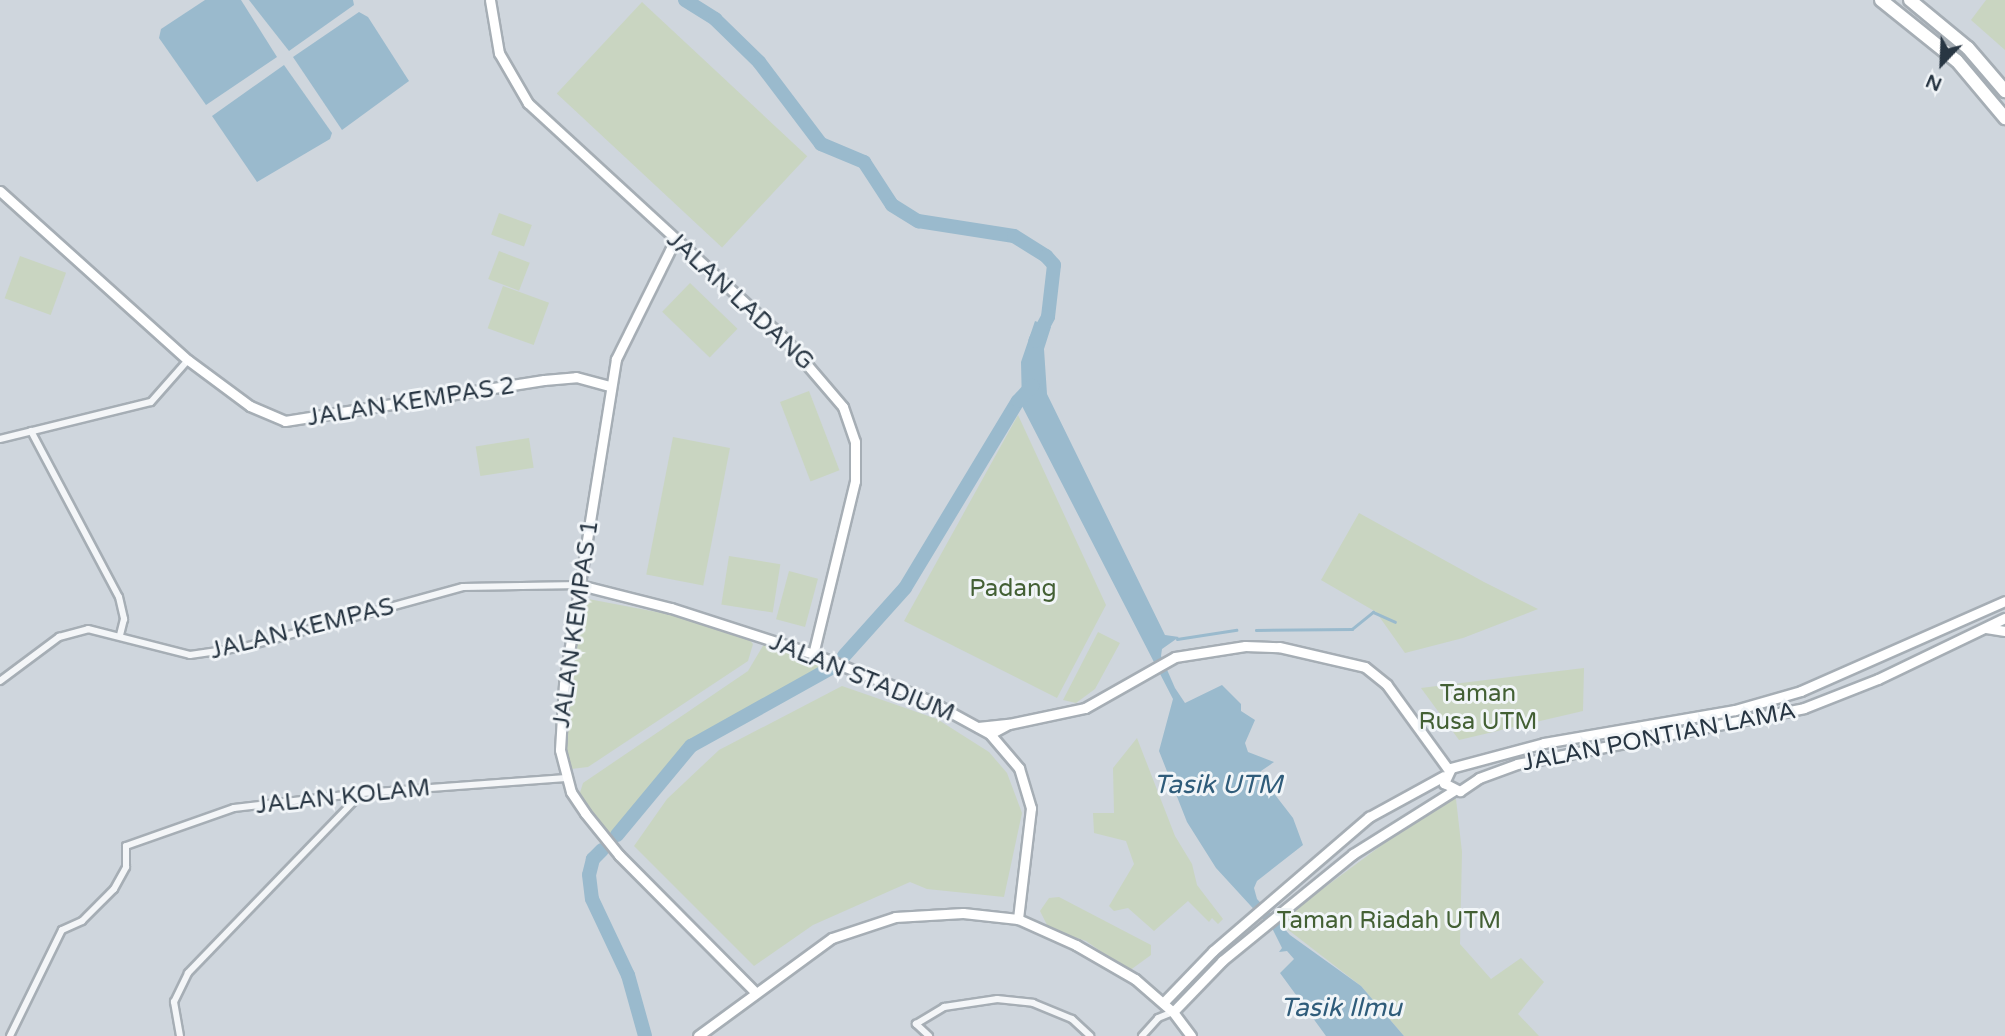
<!DOCTYPE html>
<html>
<head>
<meta charset="utf-8">
<style>
	body { margin:0 }
	#map { position:relative; width:2005px; height:1036px; overflow:hidden; background:#e1e6ea; font-family:"Varela Round",sans-serif }
	div>[style] { position:absolute }
	[style*='--x'] { left:calc(var(--x)*1px); top:calc(var(--y)*1px); width:calc(var(--w)*1px); rotate:calc(var(--a)*1deg) }
	.built>* { inset:0; background:#cfd6dd; transform-origin:0 0 }
	.green>* { inset:0; background:#c9d5c1; transform-origin:0 0 }
	.water>* { inset:0; background:#9abacd }
	.stream>* { height:2.5px; margin:-1.25px; padding:0 1.25px; transform-origin:1.25px; border-radius:1.25px; background:#9abacd }
	.river>* { height:14px; margin:-7px; padding:0 7px; transform-origin:7px; border-radius:7px; background:#9abacd }
	.roads { filter:drop-shadow(2px 0 #a6aeb5) drop-shadow(-2px 0 #a6aeb5) drop-shadow(0 2px #a6aeb5) drop-shadow(0 -2px #a6aeb5) }
	.street>* { height:6px; margin:-3px; padding:0 3px; transform-origin:3px; border-radius:3px; background:#f4f6f8 }
	.secondary>* { height:9px; margin:-4.5px; padding:0 4.5px; transform-origin:4.5px; border-radius:4.5px; background:#fff }
	.highway>* { height:12px; margin:-6px; padding:0 6px; transform-origin:6px; border-radius:6px; background:#fff }
	span { translate:-50% -50%; white-space:nowrap; text-align:center; line-height:1.15; -webkit-text-stroke:6px #f1f5f8; paint-order:stroke }
	.street-label { font-size:24px; color:#283643 }
	.park-label { font-size:24px; color:#436034 }
	.water-label { font-size:26px; color:#2f5c7a; font-style:italic }
	.north { position:absolute; left:1907px; top:28px; width:70px; height:70px; -webkit-text-stroke:5px #f1f5f8; paint-order:stroke; rotate:203deg; font-size:19px; font-weight:700; line-height:28px; text-align:center; color:#283643 }
	.north::after { content:''; display:block; margin:auto; width:24px; height:32px; background:#283643; clip-path:polygon(50% 0,100% 100%,50% 72%,0 100%) }
</style>
</head>
<body>
<div id="map">
	<div class="built">
		<div style="left:0;top:0;width:2005px;height:1036px"></div>
	</div>
	<div class="green">
		<div style="clip-path:polygon(1986px 0,2005px 0,2005px 50px,1971px 20px)"></div>
		<div style="left:642px;top:2px;width:226px;height:125px;rotate:43deg"></div>
		<div style="left:499px;top:213px;width:35px;height:23px;rotate:20deg"></div>
		<div style="left:499px;top:251px;width:33px;height:30px;rotate:21deg"></div>
		<div style="left:20px;top:256px;width:49px;height:45px;rotate:20deg"></div>
		<div style="left:690px;top:283px;width:66px;height:40px;rotate:44deg"></div>
		<div style="left:503px;top:286px;width:49px;height:45px;rotate:20deg"></div>
		<div style="left:809px;top:391px;width:85px;height:31px;rotate:69deg"></div>
		<div style="clip-path:polygon(1018px 415px,1106px 605px,1057px 698px,904px 621px)"></div>
		<div style="left:673px;top:437px;width:58px;height:140px;rotate:11deg"></div>
		<div style="left:529px;top:438px;width:30px;height:54px;rotate:81deg"></div>
		<div style="clip-path:polygon(1359px 513px,1484px 582px,1538px 609px,1463px 638px,1405px 653px,1376px 612px,1321px 580px)"></div>
		<div style="left:729px;top:556px;width:52px;height:49px;rotate:9deg"></div>
		<div style="left:789px;top:571px;width:30px;height:50px;rotate:15deg"></div>
		<div style="clip-path:polygon(583px 598px,678px 616px,746px 636px,753px 644px,748px 661px,588px 767px,571px 769px,564px 743px)"></div>
		<div style="clip-path:polygon(1098px 632px,1120px 643px,1095px 689px,1076px 703px,1063px 700px)"></div>
		<div style="clip-path:polygon(764px 644px,831px 665px,687px 745px,615px 833px,609px 834px,579px 796px,583px 783px,748px 671px)"></div>
		<div style="clip-path:polygon(1584px 668px,1583px 711px,1459px 740px,1421px 688px)"></div>
		<div style="clip-path:polygon(842px 686px,937px 719px,989px 752px,1007px 773px,1022px 813px,1004px 897px,927px 889px,910px 882px,813px 925px,754px 966px,634px 846px,667px 799px,719px 750px)"></div>
		<div style="clip-path:polygon(1137px 738px,1175px 836px,1192px 864px,1197px 885px,1223px 919px,1218px 924px,1212px 918px,1209px 922px,1188px 901px,1154px 931px,1128px 908px,1114px 911px,1109px 906px,1134px 864px,1126px 841px,1094px 833px,1093px 813px,1114px 813px,1113px 768px)"></div>
		<div style="clip-path:polygon(1448px 796px,1456px 799px,1462px 852px,1460px 944px,1491px 979px,1521px 958px,1544px 982px,1518px 1014px,1539px 1036px,1404px 1036px,1361px 986px,1278px 922px)"></div>
		<div style="clip-path:polygon(1059px 897px,1151px 945px,1151px 955px,1129px 971px,1086px 941px,1049px 929px,1040px 911px,1049px 898px)"></div>
	</div>
	<div class="water">
		<div style="clip-path:polygon(205px 0,241px 0,277px 57px,206px 105px,159px 38px,161px 29px)"></div>
		<div style="clip-path:polygon(249px 0,353px 0,354px 5px,289px 51px)"></div>
		<div style="clip-path:polygon(359px 12px,368px 17px,409px 81px,342px 130px,293px 57px)"></div>
		<div style="clip-path:polygon(284px 65px,332px 133px,330px 139px,257px 182px,212px 116px)"></div>
		<div style="clip-path:polygon(1035px 321px,1051px 327px,1044px 349px,1047px 394px,1165px 635px,1179px 637px,1162px 649px,1161px 656px,1175px 688px,1185px 703px,1222px 685px,1241px 704px,1241px 711px,1255px 720px,1245px 743px,1248px 752px,1274px 762px,1261px 771px,1262px 778px,1293px 818px,1303px 845px,1257px 881px,1254px 888px,1257px 899px,1290px 935px,1361px 986px,1404px 1036px,1326px 1036px,1280px 973px,1294px 959px,1287px 951px,1279px 952px,1282px 948px,1273px 930px,1216px 868px,1187px 822px,1159px 751px,1173px 699px,1022px 406px,1021px 362px)"></div>
	</div>
	<div class="stream">
		<div style="--x:1256;--y:630;--w:96;--a:-0.6"></div>
		<div style="--x:1352;--y:629;--w:27;--a:-39"></div>
		<div style="--x:1373;--y:612;--w:24;--a:24"></div>
		<div style="--x:1177;--y:639;--w:60;--a:-8.7"></div>
	</div>
	<div class="river">
		<div style="--x:685;--y:0;--w:36;--a:32"></div>
		<div style="--x:715;--y:19;--w:62;--a:44.3"></div>
		<div style="--x:759;--y:62;--w:103;--a:52.9"></div>
		<div style="--x:821;--y:144;--w:47;--a:22.7"></div>
		<div style="--x:864;--y:162;--w:51;--a:56.9"></div>
		<div style="--x:892;--y:205;--w:31;--a:32"></div>
		<div style="--x:918;--y:221;--w:97;--a:8.9"></div>
		<div style="--x:1014;--y:236;--w:38;--a:32"></div>
		<div style="--x:1046;--y:256;--w:12;--a:48"></div>
		<div style="--x:1054;--y:265;--w:52;--a:96.6"></div>
		<div style="--x:1048;--y:317;--w:27;--a:118"></div>
		<div style="--x:844;--y:656;--w:91;--a:-48.1"></div>
		<div style="--x:905;--y:588;--w:218;--a:-58.9"></div>
		<div style="--x:1018;--y:401;--w:21;--a:-47"></div>
		<div style="--x:617;--y:835;--w:116;--a:-50.3"></div>
		<div style="--x:691;--y:746;--w:160;--a:-29.1"></div>
		<div style="--x:602;--y:850;--w:13;--a:135"></div>
		<div style="--x:593;--y:859;--w:16;--a:104"></div>
		<div style="--x:589;--y:875;--w:24;--a:83"></div>
		<div style="--x:592;--y:899;--w:84;--a:64.7"></div>
		<div style="--x:628;--y:975;--w:63;--a:74.4"></div>
	</div>
	<div class="roads">
		<div class="street">
			<div style="--x:31;--y:431;--w:188;--a:62.1"></div>
			<div style="--x:119;--y:597;--w:23;--a:77"></div>
			<div style="--x:124;--y:619;--w:16;--a:104"></div>
			<div style="--x:0;--y:439;--w:155;--a:-13.8"></div>
			<div style="--x:151;--y:402;--w:56;--a:-48.6"></div>
			<div style="--x:0;--y:681;--w:74;--a:-36.7"></div>
			<div style="--x:59;--y:637;--w:30;--a:-15"></div>
			<div style="--x:88;--y:629;--w:105;--a:14.3"></div>
			<div style="--x:190;--y:655;--w:56;--a:-8.3"></div>
			<div style="--x:245;--y:647;--w:226;--a:-15.4"></div>
			<div style="--x:463;--y:587;--w:117;--a:-1"></div>
			<div style="--x:10;--y:1036;--w:118;--a:-63.9"></div>
			<div style="--x:62;--y:930;--w:22;--a:-24"></div>
			<div style="--x:82;--y:921;--w:45;--a:-45"></div>
			<div style="--x:114;--y:889;--w:25;--a:-61"></div>
			<div style="--x:126;--y:867;--w:21;--a:-90"></div>
			<div style="--x:126;--y:846;--w:114;--a:-19.4"></div>
			<div style="--x:234;--y:808;--w:129;--a:-6.7"></div>
			<div style="--x:362;--y:793;--w:205;--a:-4.2"></div>
			<div style="--x:180;--y:1036;--w:35;--a:-100"></div>
			<div style="--x:174;--y:1002;--w:32;--a:-64"></div>
			<div style="--x:188;--y:973;--w:250;--a:-46"></div>
			<div style="--x:929;--y:1036;--w:18;--a:-137"></div>
			<div style="--x:916;--y:1024;--w:33;--a:-31"></div>
			<div style="--x:944;--y:1007;--w:54;--a:-8.6"></div>
			<div style="--x:997;--y:999;--w:36;--a:6"></div>
			<div style="--x:1033;--y:1003;--w:42;--a:22.3"></div>
			<div style="--x:1072;--y:1019;--w:25;--a:43"></div>
			<div style="--x:1142;--y:1036;--w:24;--a:-48"></div>
			<div style="--x:1158;--y:1018;--w:16;--a:-22"></div>
		</div>
		<div class="secondary">
			<div style="--x:490;--y:0;--w:54;--a:80.4"></div>
			<div style="--x:499;--y:53;--w:58;--a:59.9"></div>
			<div style="--x:528;--y:103;--w:349;--a:42.6"></div>
			<div style="--x:785;--y:339;--w:89;--a:49.5"></div>
			<div style="--x:843;--y:407;--w:37;--a:71"></div>
			<div style="--x:855;--y:442;--w:39;--a:90"></div>
			<div style="--x:855;--y:481;--w:178;--a:103.6"></div>
			<div style="--x:0;--y:191;--w:253;--a:42"></div>
			<div style="--x:188;--y:360;--w:77;--a:36.6"></div>
			<div style="--x:250;--y:406;--w:38;--a:23"></div>
			<div style="--x:285;--y:421;--w:262;--a:-9"></div>
			<div style="--x:544;--y:380;--w:32;--a:-5"></div>
			<div style="--x:576;--y:377;--w:35;--a:15"></div>
			<div style="--x:675;--y:240;--w:133;--a:116.4"></div>
			<div style="--x:616;--y:359;--w:329;--a:99.1"></div>
			<div style="--x:564;--y:684;--w:66;--a:93.5"></div>
			<div style="--x:560;--y:750;--w:43;--a:75.3"></div>
			<div style="--x:571;--y:792;--w:25;--a:56"></div>
			<div style="--x:585;--y:813;--w:54;--a:51"></div>
			<div style="--x:619;--y:855;--w:193;--a:45.2"></div>
			<div style="--x:580;--y:585;--w:94;--a:14.2"></div>
			<div style="--x:671;--y:608;--w:149;--a:17.9"></div>
			<div style="--x:813;--y:654;--w:124;--a:21.8"></div>
			<div style="--x:928;--y:700;--w:71;--a:28.7"></div>
			<div style="--x:990;--y:734;--w:45;--a:49.5"></div>
			<div style="--x:1019;--y:768;--w:42;--a:73.3"></div>
			<div style="--x:1031;--y:808;--w:112;--a:96.7"></div>
			<div style="--x:2005;--y:601;--w:223;--a:156.2"></div>
			<div style="--x:1801;--y:691;--w:69;--a:163.9"></div>
			<div style="--x:1735;--y:710;--w:194;--a:170.2"></div>
			<div style="--x:1544;--y:743;--w:96;--a:165"></div>
			<div style="--x:1451;--y:768;--w:17;--a:115"></div>
			<div style="--x:1444;--y:783;--w:18;--a:27"></div>
			<div style="--x:1460;--y:791;--w:23;--a:-34"></div>
			<div style="--x:1479;--y:778;--w:40;--a:-20.2"></div>
			<div style="--x:1517;--y:764;--w:292;--a:-11"></div>
			<div style="--x:1804;--y:708;--w:79;--a:-21.4"></div>
			<div style="--x:1878;--y:679;--w:141;--a:-25.7"></div>
			<div style="--x:1986;--y:628;--w:19;--a:9"></div>
			<div style="--x:978;--y:727;--w:31;--a:-6"></div>
			<div style="--x:990;--y:734;--w:21;--a:-28"></div>
			<div style="--x:1009;--y:724;--w:78;--a:-11.9"></div>
			<div style="--x:1085;--y:708;--w:103;--a:-29.5"></div>
			<div style="--x:1175;--y:657;--w:71;--a:-8.9"></div>
			<div style="--x:1245;--y:646;--w:34;--a:2"></div>
			<div style="--x:1279;--y:647;--w:88;--a:13.1"></div>
			<div style="--x:1365;--y:667;--w:28;--a:39"></div>
			<div style="--x:1387;--y:685;--w:104;--a:54"></div>
			<div style="--x:1163;--y:1003;--w:72;--a:-46.1"></div>
			<div style="--x:1213;--y:951;--w:206;--a:-40.7"></div>
			<div style="--x:1369;--y:817;--w:85;--a:-28.7"></div>
			<div style="--x:1173;--y:1012;--w:71;--a:-46.1"></div>
			<div style="--x:1222;--y:961;--w:169;--a:-39.2"></div>
			<div style="--x:1353;--y:854;--w:118;--a:-32.2"></div>
			<div style="--x:698;--y:1036;--w:166;--a:-36.2"></div>
			<div style="--x:832;--y:938;--w:66;--a:-18.4"></div>
			<div style="--x:895;--y:917;--w:68;--a:-3.4"></div>
			<div style="--x:963;--y:913;--w:55;--a:6.2"></div>
			<div style="--x:1018;--y:919;--w:64;--a:24.1"></div>
			<div style="--x:1076;--y:945;--w:68;--a:30"></div>
			<div style="--x:1135;--y:979;--w:50;--a:41"></div>
			<div style="--x:1173;--y:1012;--w:30;--a:53"></div>
		</div>
		<div class="highway">
			<div style="--x:1881;--y:0;--w:97;--a:38.8"></div>
			<div style="--x:1957;--y:61;--w:75;--a:49.9"></div>
			<div style="--x:1910;--y:0;--w:75;--a:39.6"></div>
			<div style="--x:1968;--y:48;--w:57;--a:49.3"></div>
		</div>
	</div>
	<div class="street-label">
		<span style="left:740px;top:301px;rotate:43deg">JALAN LADANG</span>
		<span style="left:411px;top:402px;rotate:-9deg">JALAN KEMPAS 2</span>
		<span style="left:576px;top:624px;rotate:-82deg">JALAN KEMPAS 1</span>
		<span style="left:302px;top:629px;rotate:-14deg">JALAN KEMPAS</span>
		<span style="left:862px;top:678px;rotate:22deg">JALAN STADIUM</span>
		<span style="left:1659px;top:737px;rotate:-11deg">JALAN PONTIAN LAMA</span>
		<span style="left:343px;top:797px;rotate:-6deg">JALAN KOLAM</span>
	</div>
	<div class="park-label">
		<span style="left:1013px;top:589px">Padang</span>
		<span style="left:1478px;top:708px">Taman<br>Rusa UTM</span>
		<span style="left:1389px;top:921px">Taman Riadah UTM</span>
	</div>
	<div class="water-label">
		<span style="left:1218px;top:785px">Tasik UTM</span>
		<span style="left:1341px;top:1008px">Tasik Ilmu</span>
	</div>
	<div class="north">N</div>
</div>
</body>
</html>
